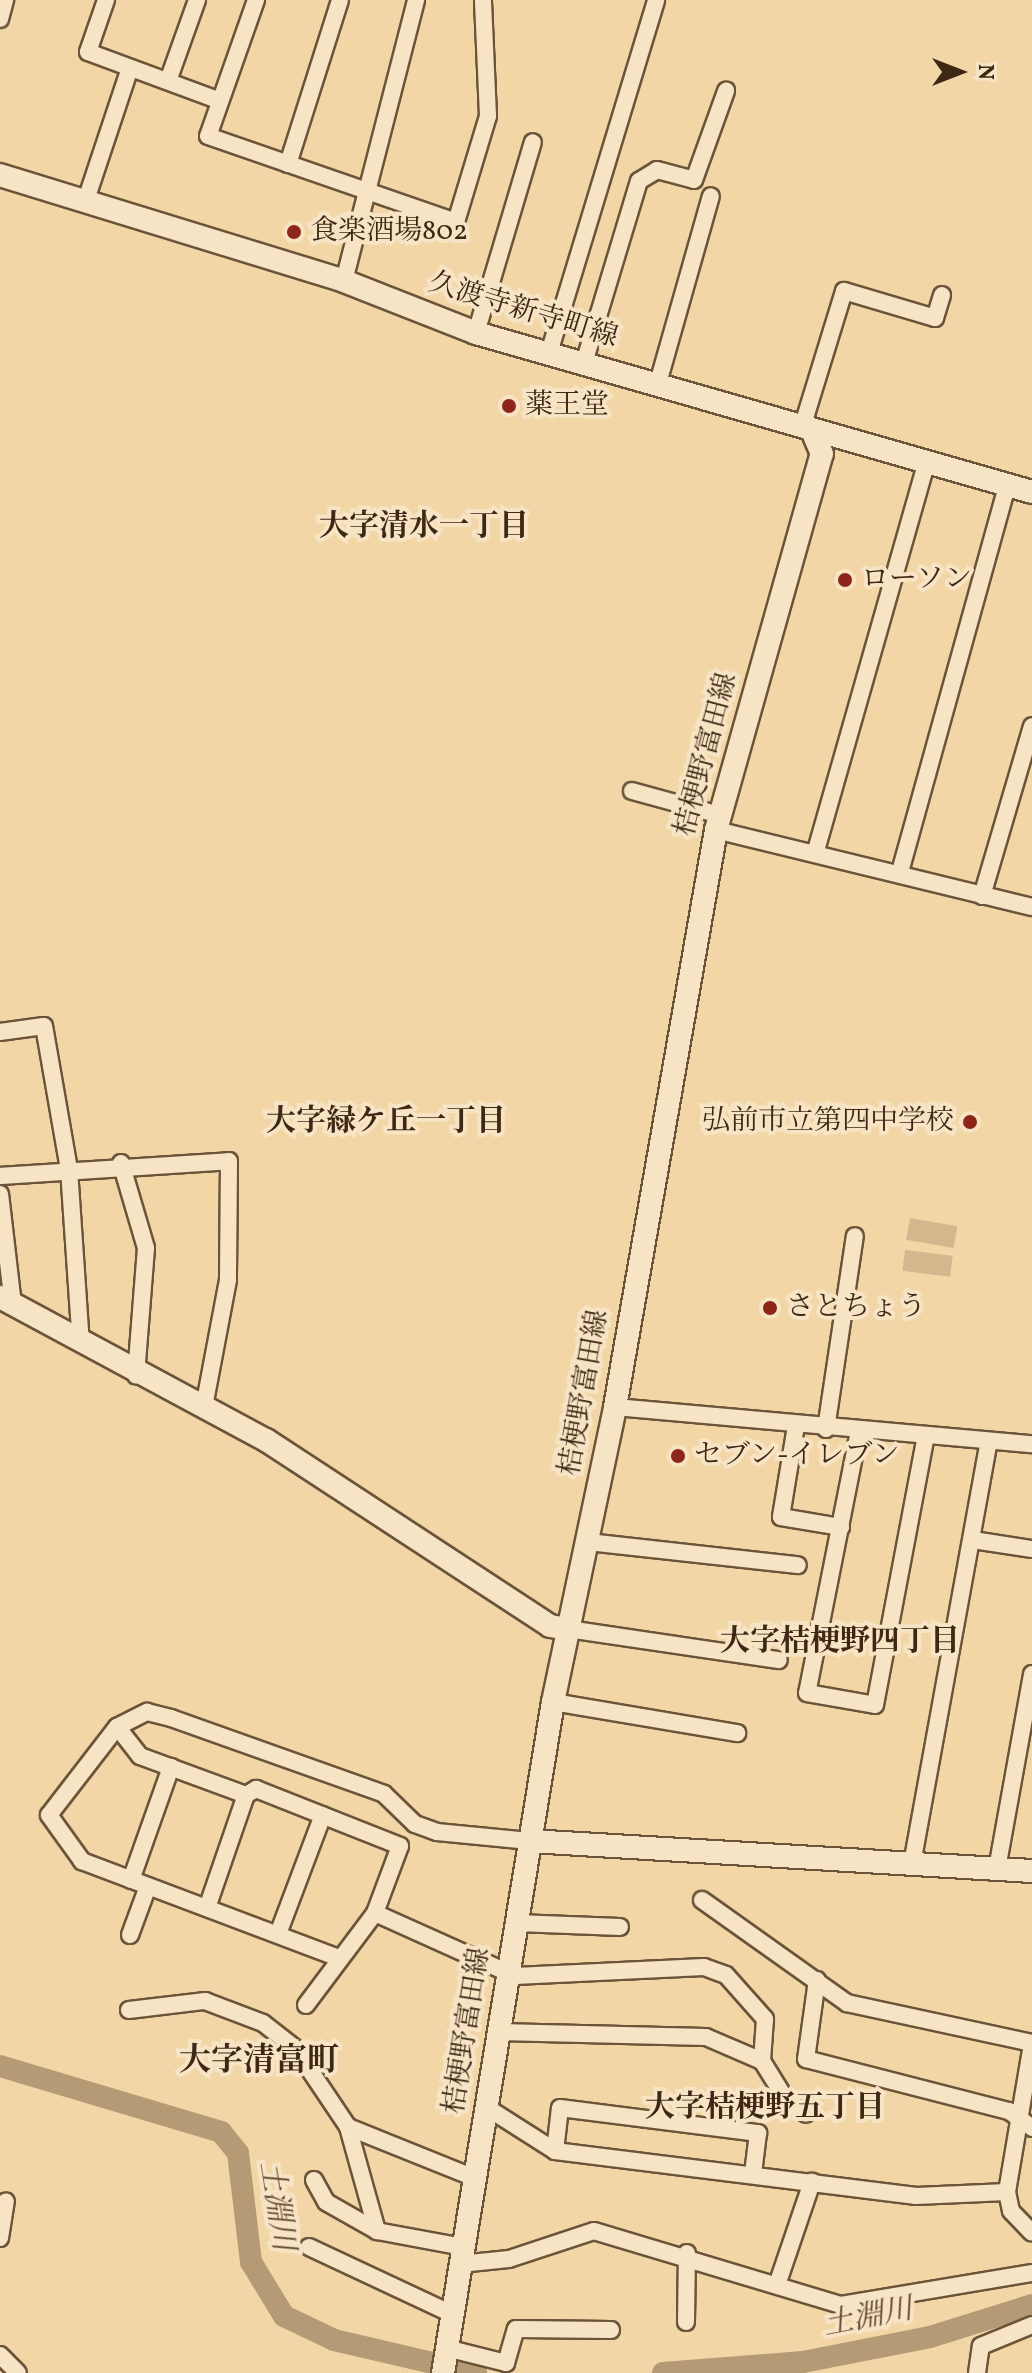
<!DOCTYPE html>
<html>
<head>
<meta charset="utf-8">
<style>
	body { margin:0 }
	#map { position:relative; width:1032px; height:2373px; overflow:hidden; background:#f2d6a6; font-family:Vollkorn,"Noto Serif JP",serif }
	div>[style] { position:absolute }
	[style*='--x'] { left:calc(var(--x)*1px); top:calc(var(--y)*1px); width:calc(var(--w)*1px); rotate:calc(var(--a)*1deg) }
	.green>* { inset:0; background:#d3b88d; transform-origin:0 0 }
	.river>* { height:22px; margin:-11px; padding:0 11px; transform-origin:11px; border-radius:11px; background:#b59b75 }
	.roads { filter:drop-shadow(2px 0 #6b5439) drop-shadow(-2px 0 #6b5439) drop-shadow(0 2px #6b5439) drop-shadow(0 -2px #6b5439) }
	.street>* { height:16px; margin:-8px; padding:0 8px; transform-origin:8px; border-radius:8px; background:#f7e4c5 }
	.secondary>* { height:22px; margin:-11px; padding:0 11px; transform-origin:11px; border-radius:11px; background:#f7e4c5 }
	.dots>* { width:22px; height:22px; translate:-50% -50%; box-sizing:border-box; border:4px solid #f7e4c5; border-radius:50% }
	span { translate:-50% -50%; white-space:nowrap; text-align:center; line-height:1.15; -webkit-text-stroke:8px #f7e4c5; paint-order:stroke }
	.poi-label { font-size:28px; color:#3e2815 }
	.left { translate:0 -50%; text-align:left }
	.right { translate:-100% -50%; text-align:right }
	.street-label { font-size:28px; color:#3e2815 }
	.neighbourhood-label { font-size:30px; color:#3e2815; font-weight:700 }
	.water-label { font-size:30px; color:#624a32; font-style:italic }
	.quarter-label { font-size:32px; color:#3e2815; font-weight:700 }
	.north { position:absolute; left:920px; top:32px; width:80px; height:80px; -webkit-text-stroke:6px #f7e4c5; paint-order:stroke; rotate:90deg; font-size:22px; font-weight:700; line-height:32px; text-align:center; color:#3e2815 }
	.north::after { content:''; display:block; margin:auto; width:28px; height:36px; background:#3e2815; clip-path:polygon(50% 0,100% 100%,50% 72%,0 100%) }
</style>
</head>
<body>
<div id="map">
	<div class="green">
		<div style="left:910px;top:1218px;width:48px;height:22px;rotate:10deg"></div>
		<div style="left:905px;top:1250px;width:48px;height:21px;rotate:7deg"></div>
	</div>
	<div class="river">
		<div style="--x:0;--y:2066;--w:231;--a:16.6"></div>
		<div style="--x:221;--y:2132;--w:27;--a:51"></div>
		<div style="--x:238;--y:2153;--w:110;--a:83.2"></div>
		<div style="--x:251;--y:2262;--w:63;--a:58.6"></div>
		<div style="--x:284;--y:2316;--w:55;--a:25.6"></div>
		<div style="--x:334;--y:2340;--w:146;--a:13.1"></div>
		<div style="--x:663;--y:2373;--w:140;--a:-4.5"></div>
		<div style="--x:803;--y:2362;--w:129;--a:-11.1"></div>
		<div style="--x:930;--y:2337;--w:107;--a:-17.4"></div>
	</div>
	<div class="roads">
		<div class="street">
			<div style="--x:106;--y:0;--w:55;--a:109.1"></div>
			<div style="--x:88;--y:52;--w:139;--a:20.3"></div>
			<div style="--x:256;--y:0;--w:144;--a:109.4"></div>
			<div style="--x:208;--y:136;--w:262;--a:19.1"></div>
			<div style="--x:456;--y:222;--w:111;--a:-73.2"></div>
			<div style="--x:488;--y:116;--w:116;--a:-92.5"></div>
			<div style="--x:0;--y:19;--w:20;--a:-75"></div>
			<div style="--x:168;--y:81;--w:86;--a:-70.3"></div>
			<div style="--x:288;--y:164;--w:172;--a:-72.4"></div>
			<div style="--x:87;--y:197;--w:136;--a:-71.6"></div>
			<div style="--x:344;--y:281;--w:290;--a:-75.6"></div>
			<div style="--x:476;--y:333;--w:199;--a:-73.4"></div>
			<div style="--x:549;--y:353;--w:369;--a:-73.1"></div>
			<div style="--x:584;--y:363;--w:190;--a:-73.2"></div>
			<div style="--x:639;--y:181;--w:21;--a:-31"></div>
			<div style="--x:657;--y:170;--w:38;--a:15"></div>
			<div style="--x:694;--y:180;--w:95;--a:-70.2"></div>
			<div style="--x:658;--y:383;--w:194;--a:-74.2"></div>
			<div style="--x:814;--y:435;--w:19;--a:-118"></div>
			<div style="--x:805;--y:418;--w:133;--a:-72.9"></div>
			<div style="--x:844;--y:291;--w:95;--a:16.5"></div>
			<div style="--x:935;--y:318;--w:24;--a:-73"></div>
			<div style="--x:632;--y:791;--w:91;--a:15.3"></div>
			<div style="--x:716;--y:830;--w:325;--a:13.7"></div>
			<div style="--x:815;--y:854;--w:405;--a:-74.1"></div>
			<div style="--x:900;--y:872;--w:401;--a:-74.5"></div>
			<div style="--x:982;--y:896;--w:177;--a:-73.6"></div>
			<div style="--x:0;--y:1032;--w:44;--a:-7.8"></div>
			<div style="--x:44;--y:1026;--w:145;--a:80.1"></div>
			<div style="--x:69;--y:1169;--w:175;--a:86.1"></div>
			<div style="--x:121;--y:1163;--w:89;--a:73.6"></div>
			<div style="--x:146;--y:1248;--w:128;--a:94.5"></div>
			<div style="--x:0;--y:1176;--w:229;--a:-3.7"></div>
			<div style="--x:229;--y:1161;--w:119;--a:90.5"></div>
			<div style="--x:228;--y:1280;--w:129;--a:100.7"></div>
			<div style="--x:0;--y:1194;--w:111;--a:83.3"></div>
			<div style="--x:615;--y:1407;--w:419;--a:5.1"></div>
			<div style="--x:796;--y:1426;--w:92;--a:99.4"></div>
			<div style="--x:781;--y:1517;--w:61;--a:9.5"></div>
			<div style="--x:826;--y:1429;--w:195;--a:-81.5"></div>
			<div style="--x:859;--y:1431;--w:267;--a:101.2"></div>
			<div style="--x:807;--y:1693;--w:69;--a:10"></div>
			<div style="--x:875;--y:1705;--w:274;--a:-79.3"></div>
			<div style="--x:973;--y:1540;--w:60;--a:8.7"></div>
			<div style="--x:588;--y:1542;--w:211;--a:6.3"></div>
			<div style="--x:568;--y:1629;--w:213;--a:8.4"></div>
			<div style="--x:553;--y:1702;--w:187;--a:9.6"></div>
			<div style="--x:117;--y:1727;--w:34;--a:-27"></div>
			<div style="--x:147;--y:1712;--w:25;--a:14"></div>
			<div style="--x:171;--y:1718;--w:226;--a:19.6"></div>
			<div style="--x:384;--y:1794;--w:43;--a:44.1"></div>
			<div style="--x:415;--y:1824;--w:23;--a:20"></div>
			<div style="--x:437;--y:1832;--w:93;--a:5.5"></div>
			<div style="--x:246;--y:1795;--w:113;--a:-159.8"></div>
			<div style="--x:140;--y:1756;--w:37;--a:-128"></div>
			<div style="--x:117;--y:1727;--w:111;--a:127.7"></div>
			<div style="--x:49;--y:1815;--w:57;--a:54.3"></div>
			<div style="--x:82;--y:1861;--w:275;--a:20.7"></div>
			<div style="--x:912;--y:1864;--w:430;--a:-79.7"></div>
			<div style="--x:997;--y:1869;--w:198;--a:-79.8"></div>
			<div style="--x:131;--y:1880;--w:120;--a:-70.5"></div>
			<div style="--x:702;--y:1900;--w:178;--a:35.4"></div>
			<div style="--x:847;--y:2003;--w:189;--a:12.2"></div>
			<div style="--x:207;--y:1908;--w:120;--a:-71"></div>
			<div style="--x:246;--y:1795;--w:12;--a:-31"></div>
			<div style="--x:256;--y:1789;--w:155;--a:21.6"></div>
			<div style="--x:400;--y:1846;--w:72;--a:110.5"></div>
			<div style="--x:375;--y:1913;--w:115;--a:126.9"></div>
			<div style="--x:375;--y:1913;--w:154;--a:24.2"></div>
			<div style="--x:515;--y:1976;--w:189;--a:-2.7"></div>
			<div style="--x:704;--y:1967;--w:23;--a:20"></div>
			<div style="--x:726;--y:1975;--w:59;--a:48.4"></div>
			<div style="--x:765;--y:2019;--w:42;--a:94.1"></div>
			<div style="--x:517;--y:1923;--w:103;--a:2.2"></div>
			<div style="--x:278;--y:1934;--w:127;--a:-69.3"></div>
			<div style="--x:130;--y:1935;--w:52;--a:-69.8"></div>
			<div style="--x:817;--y:1980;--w:80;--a:97.9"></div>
			<div style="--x:806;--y:2059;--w:210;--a:14.4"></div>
			<div style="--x:1009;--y:2111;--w:29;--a:36"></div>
			<div style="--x:129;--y:2010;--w:77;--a:-6.8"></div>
			<div style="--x:205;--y:2001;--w:62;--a:20.8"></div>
			<div style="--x:263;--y:2023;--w:41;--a:38"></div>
			<div style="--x:295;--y:2048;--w:95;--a:56.1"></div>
			<div style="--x:348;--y:2127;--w:108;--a:74.4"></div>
			<div style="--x:499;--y:2032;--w:207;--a:1.4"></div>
			<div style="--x:706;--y:2037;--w:61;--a:23.2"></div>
			<div style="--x:762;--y:2061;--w:44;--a:58.1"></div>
			<div style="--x:785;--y:2098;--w:26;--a:37"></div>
			<div style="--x:1032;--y:2044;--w:150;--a:99.6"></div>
			<div style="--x:1007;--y:2192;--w:19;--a:78"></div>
			<div style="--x:1011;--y:2211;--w:30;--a:46"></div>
			<div style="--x:486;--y:2107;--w:82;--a:32.5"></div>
			<div style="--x:555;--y:2151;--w:364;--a:7.1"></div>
			<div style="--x:916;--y:2196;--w:91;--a:-2.5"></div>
			<div style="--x:348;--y:2127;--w:137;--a:21.9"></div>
			<div style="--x:555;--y:2151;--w:43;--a:-83.4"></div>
			<div style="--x:560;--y:2108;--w:200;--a:7.2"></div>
			<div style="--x:758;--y:2133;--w:41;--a:97"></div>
			<div style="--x:314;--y:2180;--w:25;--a:61"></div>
			<div style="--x:326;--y:2202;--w:59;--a:29.6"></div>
			<div style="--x:377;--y:2231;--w:87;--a:10.5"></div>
			<div style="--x:0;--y:2238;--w:37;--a:-81"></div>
			<div style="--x:309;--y:2247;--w:158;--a:25.1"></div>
			<div style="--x:460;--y:2264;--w:49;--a:-5.8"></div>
			<div style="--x:509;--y:2259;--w:89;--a:-18.2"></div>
			<div style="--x:594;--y:2231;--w:258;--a:16.7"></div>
			<div style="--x:841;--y:2305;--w:194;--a:-9.5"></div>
			<div style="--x:778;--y:2282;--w:106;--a:-71.2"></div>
			<div style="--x:686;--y:2322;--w:69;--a:-89.2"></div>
			<div style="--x:446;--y:2348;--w:62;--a:14"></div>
			<div style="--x:506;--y:2363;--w:35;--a:-74"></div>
			<div style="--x:516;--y:2329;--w:95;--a:0.6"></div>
			<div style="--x:0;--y:2355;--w:25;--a:45"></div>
			<div style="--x:977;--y:2373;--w:27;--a:-82"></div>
			<div style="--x:981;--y:2346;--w:55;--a:-22.4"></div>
		</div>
		<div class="secondary">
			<div style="--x:0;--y:175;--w:360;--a:17.1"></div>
			<div style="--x:344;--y:281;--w:142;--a:21.5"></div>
			<div style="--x:476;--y:333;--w:578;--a:15.96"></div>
			<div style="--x:0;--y:1297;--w:302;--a:28.3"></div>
			<div style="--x:266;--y:1440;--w:339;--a:33.2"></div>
			<div style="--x:550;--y:1626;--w:18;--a:9"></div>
			<div style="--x:530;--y:1841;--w:503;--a:3.42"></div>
			<div style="--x:443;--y:2373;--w:680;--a:-80.69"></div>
			<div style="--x:553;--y:1702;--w:301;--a:-78.1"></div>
			<div style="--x:615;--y:1407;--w:586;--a:-80.07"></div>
			<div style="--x:716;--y:830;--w:391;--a:-74.3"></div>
			<div style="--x:822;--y:454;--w:21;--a:-113"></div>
		</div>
	</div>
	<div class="dots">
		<div style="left:294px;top:232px;background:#8f2418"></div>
		<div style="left:509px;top:406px;background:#8f2418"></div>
		<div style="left:845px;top:580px;background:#8f2418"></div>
		<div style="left:970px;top:1122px;background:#8f2418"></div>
		<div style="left:770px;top:1308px;background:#8f2418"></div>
		<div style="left:678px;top:1456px;background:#8f2418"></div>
	</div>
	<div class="poi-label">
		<span class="left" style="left:310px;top:232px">食楽酒場802</span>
		<span class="left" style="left:525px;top:406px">薬王堂</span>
		<span class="left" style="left:861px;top:580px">ローソン</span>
		<span class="right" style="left:954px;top:1122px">弘前市立第四中学校</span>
		<span class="left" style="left:786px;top:1308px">さとちょう</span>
		<span class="left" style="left:694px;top:1456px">セブン-イレブン</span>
	</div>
	<div class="street-label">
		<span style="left:523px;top:311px;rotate:17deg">久渡寺新寺町線</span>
		<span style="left:707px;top:755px;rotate:-75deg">桔梗野富田線</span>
		<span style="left:585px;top:1393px;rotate:-80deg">桔梗野富田線</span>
		<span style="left:468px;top:2031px;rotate:-81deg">桔梗野富田線</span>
	</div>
	<div class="neighbourhood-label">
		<span style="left:424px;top:527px">大字清水一丁目</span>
		<span style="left:386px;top:1122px">大字緑ケ丘一丁目</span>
		<span style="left:840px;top:1642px">大字桔梗野四丁目</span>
		<span style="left:765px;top:2108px">大字桔梗野五丁目</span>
	</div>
	<div class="water-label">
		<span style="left:276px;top:2206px;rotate:81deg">土淵川</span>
		<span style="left:868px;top:2318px;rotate:-11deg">土淵川</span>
	</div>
	<div class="quarter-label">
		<span style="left:259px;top:2062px">大字清富町</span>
	</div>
	<div class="north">N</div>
</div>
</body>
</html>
